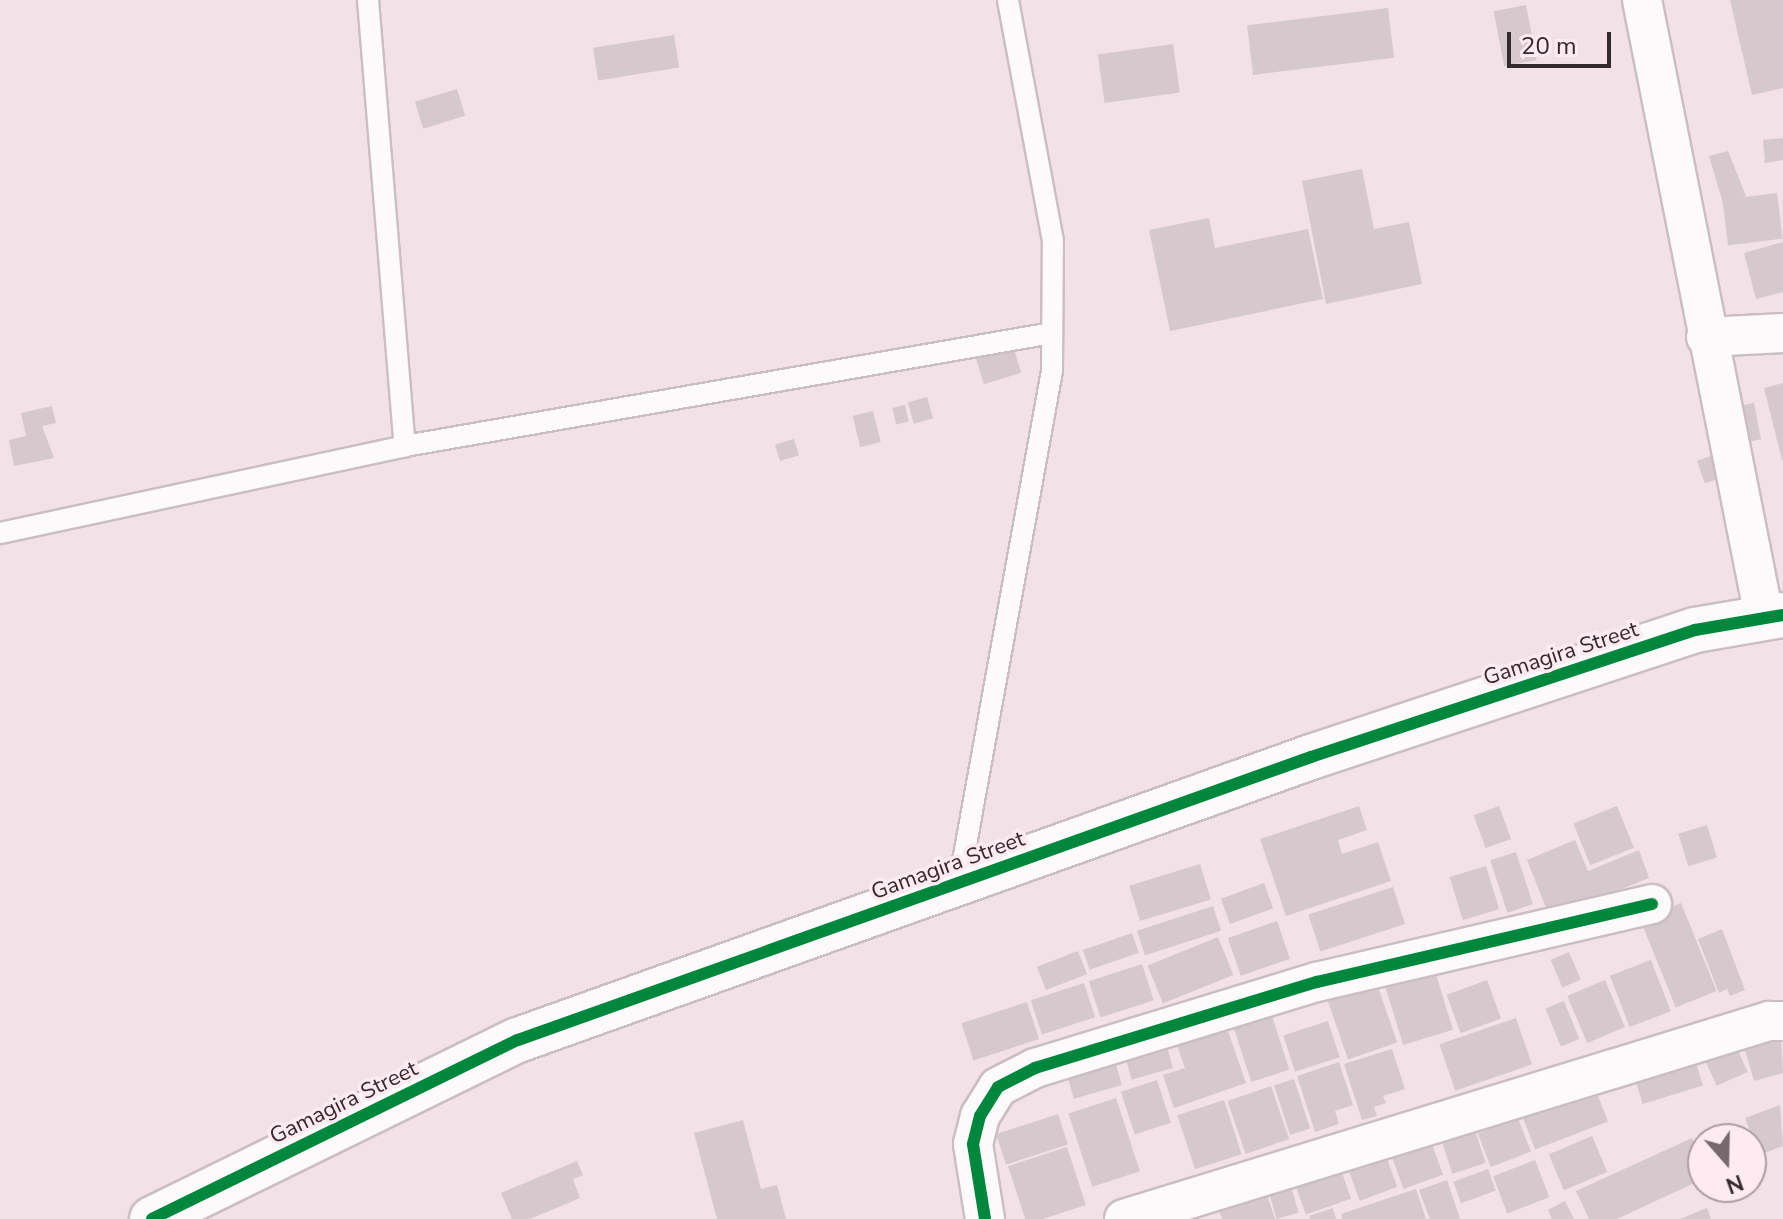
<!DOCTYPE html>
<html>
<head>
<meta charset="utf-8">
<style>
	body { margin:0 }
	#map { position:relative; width:1783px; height:1219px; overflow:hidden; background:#f2e1e7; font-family:"Nunito Sans",sans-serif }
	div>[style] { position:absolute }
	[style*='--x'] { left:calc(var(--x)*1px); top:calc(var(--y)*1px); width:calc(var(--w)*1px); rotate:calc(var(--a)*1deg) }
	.building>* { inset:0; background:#d6c9ce; transform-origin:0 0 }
	.roads { filter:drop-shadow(2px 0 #cbbec3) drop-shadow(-2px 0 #cbbec3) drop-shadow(0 2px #cbbec3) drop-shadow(0 -2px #cbbec3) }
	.lane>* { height:20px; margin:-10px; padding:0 10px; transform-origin:10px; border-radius:10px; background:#fdfafb }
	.street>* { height:38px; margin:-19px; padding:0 19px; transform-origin:19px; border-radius:19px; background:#fdfafb }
	.secondary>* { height:44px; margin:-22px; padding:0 22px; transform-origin:22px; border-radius:22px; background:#fdfafb }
	.cycleway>* { height:12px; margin:-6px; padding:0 6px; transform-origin:6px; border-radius:6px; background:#00873e }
	span { translate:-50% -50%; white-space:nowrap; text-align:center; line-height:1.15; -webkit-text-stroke:7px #feebf1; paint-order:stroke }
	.street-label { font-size:22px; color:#34292c }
	.north { position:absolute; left:1687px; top:1123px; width:80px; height:80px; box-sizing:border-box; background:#feebf1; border:2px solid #ad9da2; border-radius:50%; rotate:160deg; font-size:22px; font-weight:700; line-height:32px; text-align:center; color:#34292c }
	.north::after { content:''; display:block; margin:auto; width:28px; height:36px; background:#76696d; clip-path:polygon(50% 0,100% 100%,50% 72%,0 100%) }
	.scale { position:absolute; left:1507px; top:32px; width:104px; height:36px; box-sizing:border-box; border:4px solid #34292c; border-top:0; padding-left:10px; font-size:24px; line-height:28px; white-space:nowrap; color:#34292c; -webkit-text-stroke:6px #feebf1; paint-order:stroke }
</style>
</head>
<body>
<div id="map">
	<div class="building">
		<div style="clip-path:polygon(1730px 0,1783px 0,1783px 88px,1752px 95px)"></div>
		<div style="left:1526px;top:5px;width:56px;height:33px;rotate:79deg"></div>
		<div style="left:1388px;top:8px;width:50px;height:142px;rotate:83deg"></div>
		<div style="left:674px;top:35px;width:33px;height:82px;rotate:81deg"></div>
		<div style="left:1173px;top:44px;width:49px;height:76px;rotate:82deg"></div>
		<div style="left:457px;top:89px;width:28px;height:44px;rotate:73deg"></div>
		<div style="clip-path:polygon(1783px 138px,1783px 160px,1765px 163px,1763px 140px)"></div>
		<div style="clip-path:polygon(1728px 151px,1746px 196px,1723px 203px,1709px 156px)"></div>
		<div style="clip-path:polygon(1362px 169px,1374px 229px,1409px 222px,1422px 284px,1326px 304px,1302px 181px)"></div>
		<div style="left:1777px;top:193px;width:46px;height:55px;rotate:83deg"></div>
		<div style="clip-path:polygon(1209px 218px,1215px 248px,1308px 229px,1323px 299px,1170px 331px,1149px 230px)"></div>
		<div style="clip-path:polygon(1783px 242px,1783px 292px,1756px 299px,1744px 253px)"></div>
		<div style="left:1013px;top:346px;width:28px;height:39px;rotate:73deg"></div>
		<div style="clip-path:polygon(1783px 383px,1783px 460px,1782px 460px,1764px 388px)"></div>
		<div style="left:927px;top:397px;width:22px;height:20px;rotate:74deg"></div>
		<div style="left:1754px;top:403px;width:37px;height:20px;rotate:79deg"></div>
		<div style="left:905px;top:405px;width:17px;height:13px;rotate:77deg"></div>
		<div style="clip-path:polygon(52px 406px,56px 423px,42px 426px,54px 458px,14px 466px,9px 440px,26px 436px,21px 413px)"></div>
		<div style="left:873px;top:411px;width:32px;height:21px;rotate:76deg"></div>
		<div style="left:794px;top:439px;width:17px;height:20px;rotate:73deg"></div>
		<div style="left:1714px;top:455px;width:24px;height:18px;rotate:71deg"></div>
		<div style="clip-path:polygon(1359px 806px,1367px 830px,1338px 840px,1342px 854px,1378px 842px,1391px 881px,1286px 916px,1260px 839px)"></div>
		<div style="left:1499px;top:806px;width:35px;height:27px;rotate:70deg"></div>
		<div style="left:1617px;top:806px;width:45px;height:47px;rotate:68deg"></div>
		<div style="left:1707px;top:825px;width:34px;height:30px;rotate:73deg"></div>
		<div style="clip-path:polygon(1575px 840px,1588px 871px,1639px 850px,1649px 878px,1550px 918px,1527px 860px)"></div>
		<div style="left:1516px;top:852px;width:55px;height:27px;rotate:72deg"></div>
		<div style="left:1200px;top:864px;width:37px;height:74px;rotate:73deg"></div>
		<div style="left:1486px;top:866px;width:45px;height:38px;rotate:73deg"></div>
		<div style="left:1264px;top:883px;width:27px;height:46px;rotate:70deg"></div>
		<div style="left:1393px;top:887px;width:39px;height:89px;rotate:72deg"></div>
		<div style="left:1681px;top:903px;width:95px;height:44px;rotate:68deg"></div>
		<div style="left:1213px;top:906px;width:26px;height:80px;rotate:72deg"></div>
		<div style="left:1277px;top:921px;width:40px;height:52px;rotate:71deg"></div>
		<div style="clip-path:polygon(1722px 929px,1745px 990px,1730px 996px,1727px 989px,1719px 993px,1698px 939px)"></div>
		<div style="left:1132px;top:933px;width:21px;height:52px;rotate:71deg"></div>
		<div style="left:1218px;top:937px;width:41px;height:76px;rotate:68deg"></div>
		<div style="left:1078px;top:951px;width:25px;height:44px;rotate:69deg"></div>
		<div style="left:1569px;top:952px;width:30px;height:20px;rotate:67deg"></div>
		<div style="left:1431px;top:958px;width:75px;height:52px;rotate:73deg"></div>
		<div style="left:1651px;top:960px;width:55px;height:44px;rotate:69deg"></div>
		<div style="left:1142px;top:964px;width:38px;height:56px;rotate:72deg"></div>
		<div style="left:1487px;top:980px;width:41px;height:43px;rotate:70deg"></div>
		<div style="left:1605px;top:980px;width:51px;height:41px;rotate:67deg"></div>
		<div style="left:1376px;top:981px;width:65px;height:52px;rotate:71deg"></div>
		<div style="left:1084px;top:983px;width:36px;height:56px;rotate:72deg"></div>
		<div style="left:1564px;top:1001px;width:41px;height:20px;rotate:68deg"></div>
		<div style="left:1027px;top:1002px;width:39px;height:69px;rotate:72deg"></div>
		<div style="left:1268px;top:1004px;width:69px;height:40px;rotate:72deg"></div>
		<div style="clip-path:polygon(1223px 1017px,1246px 1083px,1174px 1108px,1163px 1075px,1185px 1068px,1173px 1034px)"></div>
		<div style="left:1516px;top:1018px;width:49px;height:81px;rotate:71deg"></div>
		<div style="left:1328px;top:1021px;width:38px;height:47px;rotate:72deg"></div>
		<div style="clip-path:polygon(1781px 1038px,1783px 1073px,1754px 1081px,1744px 1047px)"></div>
		<div style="left:1733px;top:1039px;width:36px;height:34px;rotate:66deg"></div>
		<div style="left:1165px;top:1040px;width:29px;height:43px;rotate:74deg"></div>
		<div style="clip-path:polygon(1392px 1049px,1405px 1089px,1383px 1096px,1386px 1103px,1374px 1107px,1377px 1116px,1362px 1120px,1344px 1064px)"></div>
		<div style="left:1693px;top:1053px;width:34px;height:63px;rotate:73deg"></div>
		<div style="left:1115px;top:1061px;width:25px;height:50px;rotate:74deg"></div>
		<div style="clip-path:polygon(1339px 1062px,1353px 1105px,1335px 1111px,1339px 1124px,1315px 1132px,1297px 1076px)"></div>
		<div style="left:1294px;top:1079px;width:52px;height:21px;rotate:72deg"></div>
		<div style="left:1157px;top:1080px;width:45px;height:38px;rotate:72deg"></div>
		<div style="left:1271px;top:1086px;width:56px;height:46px;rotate:71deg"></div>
		<div style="left:1595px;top:1088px;width:36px;height:78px;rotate:69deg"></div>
		<div style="left:1116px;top:1098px;width:77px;height:50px;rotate:72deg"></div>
		<div style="left:1224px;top:1100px;width:57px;height:49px;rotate:72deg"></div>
		<div style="clip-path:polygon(1780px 1105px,1783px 1146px,1759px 1155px,1745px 1118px)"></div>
		<div style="left:1058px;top:1114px;width:32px;height:65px;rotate:72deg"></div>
		<div style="left:1518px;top:1118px;width:36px;height:43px;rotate:69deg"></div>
		<div style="clip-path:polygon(743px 1120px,761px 1189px,777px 1185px,786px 1219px,717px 1219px,694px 1133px)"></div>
		<div style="left:1473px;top:1124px;width:41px;height:35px;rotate:72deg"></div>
		<div style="left:1429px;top:1136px;width:41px;height:42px;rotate:70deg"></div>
		<div style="left:1592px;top:1136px;width:39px;height:47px;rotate:67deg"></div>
		<div style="clip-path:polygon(1692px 1138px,1703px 1162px,1703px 1179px,1617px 1219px,1589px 1219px,1576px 1191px)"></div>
		<div style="left:1067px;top:1147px;width:61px;height:62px;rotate:72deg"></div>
		<div style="left:1386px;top:1156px;width:33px;height:40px;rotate:70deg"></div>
		<div style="left:1535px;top:1160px;width:40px;height:45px;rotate:69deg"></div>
		<div style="clip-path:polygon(577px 1161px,583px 1175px,573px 1179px,580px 1198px,530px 1219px,512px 1219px,501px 1193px)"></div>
		<div style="left:1338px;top:1161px;width:40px;height:48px;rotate:71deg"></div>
		<div style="left:1488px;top:1169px;width:23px;height:37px;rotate:70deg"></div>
		<div style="left:1289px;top:1179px;width:35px;height:23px;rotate:74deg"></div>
		<div style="clip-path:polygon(1447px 1180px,1460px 1219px,1430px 1219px,1419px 1190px)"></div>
		<div style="clip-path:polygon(1265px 1189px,1275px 1219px,1222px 1219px,1217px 1204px)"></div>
		<div style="clip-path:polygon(1416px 1189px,1426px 1219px,1342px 1219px,1341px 1214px)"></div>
		<div style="clip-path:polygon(1565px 1201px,1574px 1219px,1552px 1219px,1548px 1210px)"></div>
		<div style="clip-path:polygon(1333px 1208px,1336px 1219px,1310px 1219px,1309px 1216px)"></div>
		<div style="clip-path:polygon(1707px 1208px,1711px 1219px,1680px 1219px)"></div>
	</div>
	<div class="roads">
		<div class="lane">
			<div style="--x:368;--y:0;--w:448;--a:85.3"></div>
			<div style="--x:0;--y:533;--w:414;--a:-12.1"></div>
			<div style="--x:405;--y:446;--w:657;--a:-9.91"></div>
			<div style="--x:959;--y:883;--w:520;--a:-79.71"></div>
			<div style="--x:1052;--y:371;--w:130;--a:-89.6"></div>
			<div style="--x:1053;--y:241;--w:245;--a:-100.6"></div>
		</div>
		<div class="street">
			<div style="--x:1642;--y:0;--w:628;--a:78.8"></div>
			<div style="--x:1706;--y:337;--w:77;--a:-3"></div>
			<div style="--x:985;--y:1219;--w:76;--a:-99.1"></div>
			<div style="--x:973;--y:1144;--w:29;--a:-76"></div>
			<div style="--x:980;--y:1116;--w:34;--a:-58"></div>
			<div style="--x:998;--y:1087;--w:42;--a:-27.2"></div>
			<div style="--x:1035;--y:1068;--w:295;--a:-17"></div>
			<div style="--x:1317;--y:982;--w:344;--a:-13.1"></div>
			<div style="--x:1124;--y:1219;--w:675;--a:-17.07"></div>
			<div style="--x:1769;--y:1021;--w:14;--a:0"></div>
		</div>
		<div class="secondary">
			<div style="--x:152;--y:1219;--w:407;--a:-26.1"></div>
			<div style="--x:518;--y:1040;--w:842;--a:-19.64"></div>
			<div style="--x:1311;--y:757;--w:404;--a:-18.3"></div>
			<div style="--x:1695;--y:630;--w:89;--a:-9.7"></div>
		</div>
	</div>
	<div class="cycleway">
		<div style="--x:152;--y:1219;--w:407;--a:-26.1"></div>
		<div style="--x:518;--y:1040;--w:842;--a:-19.64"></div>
		<div style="--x:1311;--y:757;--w:404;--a:-18.3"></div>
		<div style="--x:1695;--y:630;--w:89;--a:-9.7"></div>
		<div style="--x:985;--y:1219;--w:76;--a:-99.1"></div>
		<div style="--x:973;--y:1144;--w:29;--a:-76"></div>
		<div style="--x:980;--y:1116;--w:34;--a:-58"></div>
		<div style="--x:998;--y:1087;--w:42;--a:-27.2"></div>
		<div style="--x:1035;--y:1068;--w:295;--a:-17"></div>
		<div style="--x:1317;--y:982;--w:344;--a:-13.1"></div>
	</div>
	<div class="street-label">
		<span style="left:1561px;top:654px;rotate:-18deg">Gamagira Street</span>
		<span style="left:948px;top:866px;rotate:-20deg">Gamagira Street</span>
		<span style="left:344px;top:1103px;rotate:-26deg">Gamagira Street</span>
	</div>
	<div class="north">N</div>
	<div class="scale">20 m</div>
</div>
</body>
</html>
